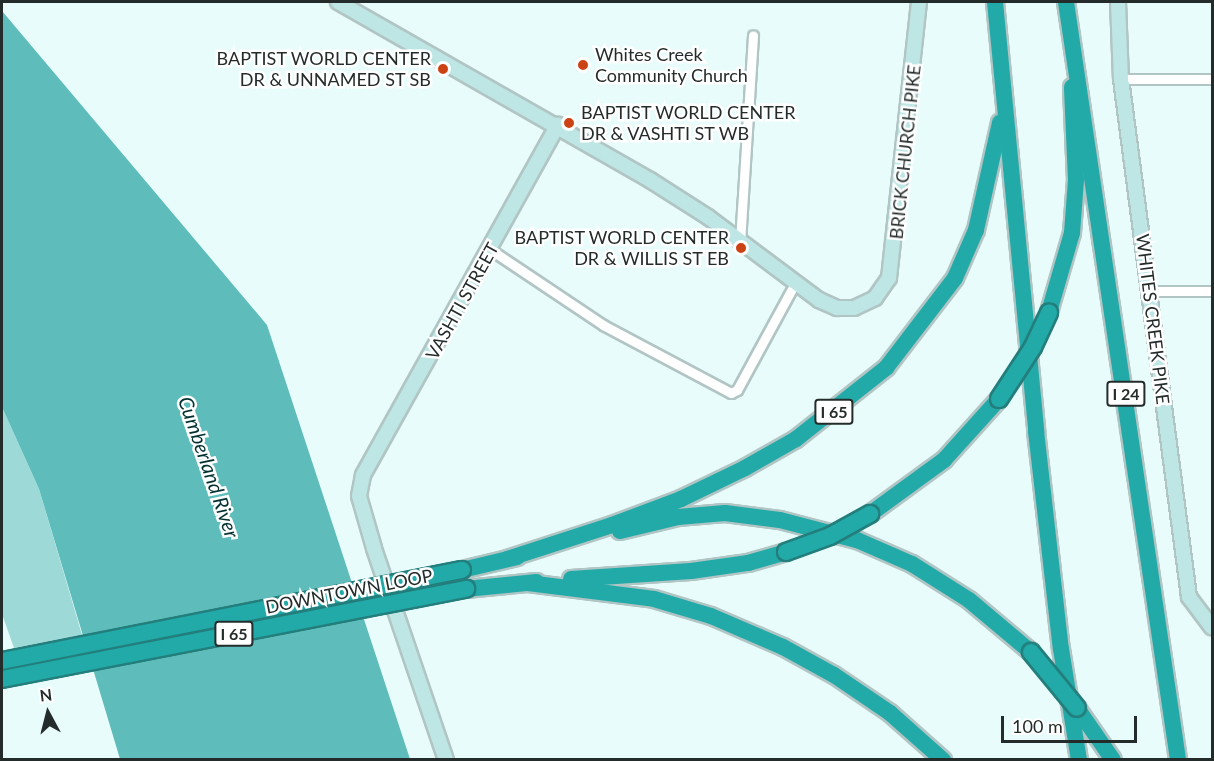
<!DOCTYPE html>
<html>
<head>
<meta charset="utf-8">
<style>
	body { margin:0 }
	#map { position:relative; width:1214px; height:761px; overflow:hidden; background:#e7fcfb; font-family:Lato,sans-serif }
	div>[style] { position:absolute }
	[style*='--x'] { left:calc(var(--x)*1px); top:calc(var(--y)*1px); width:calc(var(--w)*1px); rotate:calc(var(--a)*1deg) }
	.green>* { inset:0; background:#9dd9d7 }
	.water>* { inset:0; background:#5ebdbb }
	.roads { filter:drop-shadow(2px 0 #b1c5c4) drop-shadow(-2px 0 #b1c5c4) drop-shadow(0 2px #b1c5c4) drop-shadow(0 -2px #b1c5c4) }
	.street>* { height:9px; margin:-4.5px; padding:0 4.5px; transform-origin:4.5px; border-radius:4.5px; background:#fff }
	.secondary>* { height:14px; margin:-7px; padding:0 7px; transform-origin:7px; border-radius:7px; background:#bde6e5 }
	.highway>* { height:16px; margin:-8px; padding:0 8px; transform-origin:8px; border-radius:8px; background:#22aaa8 }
	.bridges { filter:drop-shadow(2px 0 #237e7c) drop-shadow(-2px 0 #237e7c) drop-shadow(0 2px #237e7c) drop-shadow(0 -2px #237e7c) }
	.highway-bridge>* { height:16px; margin:-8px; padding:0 8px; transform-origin:8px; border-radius:8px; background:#22aaa8 }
	.dots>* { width:16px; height:16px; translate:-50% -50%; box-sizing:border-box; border:3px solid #fff; border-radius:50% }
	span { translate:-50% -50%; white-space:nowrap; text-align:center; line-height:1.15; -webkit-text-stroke:5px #fff; paint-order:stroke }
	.shield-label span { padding:2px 4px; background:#fff; border:2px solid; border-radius:4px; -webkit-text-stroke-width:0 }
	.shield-label { font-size:16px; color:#242c2b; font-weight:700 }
	.poi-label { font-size:18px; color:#242c2b }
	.left { translate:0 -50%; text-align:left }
	.right { translate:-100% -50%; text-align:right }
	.street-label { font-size:18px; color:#242c2b }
	.water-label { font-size:20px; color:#013130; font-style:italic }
	.frame { position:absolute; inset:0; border:3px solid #242c2b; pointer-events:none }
	.north { position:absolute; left:18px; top:683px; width:60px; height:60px; -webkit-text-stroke:4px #fff; paint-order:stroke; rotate:353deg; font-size:16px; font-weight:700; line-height:24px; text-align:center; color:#242c2b }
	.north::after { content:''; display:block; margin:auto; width:21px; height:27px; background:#242c2b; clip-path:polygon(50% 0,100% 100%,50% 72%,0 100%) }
	.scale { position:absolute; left:1001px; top:716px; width:136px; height:27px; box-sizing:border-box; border:3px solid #242c2b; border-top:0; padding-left:8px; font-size:18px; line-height:21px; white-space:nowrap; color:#242c2b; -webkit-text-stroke:4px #fff; paint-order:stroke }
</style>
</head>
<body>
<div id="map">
	<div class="green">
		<div style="clip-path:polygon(2px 407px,39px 489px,82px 635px,14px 648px,2px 614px)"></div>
	</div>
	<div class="water">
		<div style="clip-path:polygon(2px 11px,267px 325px,410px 759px,120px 759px,39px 489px,2px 407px)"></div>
	</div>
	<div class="roads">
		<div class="street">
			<div style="--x:1121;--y:79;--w:91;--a:0"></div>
			<div style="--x:740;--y:242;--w:207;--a:-86.4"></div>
			<div style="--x:491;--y:250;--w:135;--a:33.8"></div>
			<div style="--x:603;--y:325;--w:145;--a:28"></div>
			<div style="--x:731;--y:393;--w:7;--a:-27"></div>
			<div style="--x:737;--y:390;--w:122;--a:-61.5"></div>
			<div style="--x:1151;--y:291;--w:61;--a:0"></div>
		</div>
		<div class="secondary">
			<div style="--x:338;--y:2;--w:359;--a:29.7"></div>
			<div style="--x:650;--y:180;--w:69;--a:32.5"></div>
			<div style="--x:708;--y:217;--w:139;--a:36.8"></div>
			<div style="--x:819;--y:300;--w:20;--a:24"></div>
			<div style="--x:837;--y:308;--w:17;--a:0"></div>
			<div style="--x:854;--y:308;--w:23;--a:-25"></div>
			<div style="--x:875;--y:298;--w:24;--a:-55"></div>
			<div style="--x:889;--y:278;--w:278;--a:-83.8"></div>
			<div style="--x:1118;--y:2;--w:77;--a:87.8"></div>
			<div style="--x:1121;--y:79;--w:522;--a:82.52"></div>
			<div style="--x:1189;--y:597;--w:38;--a:53"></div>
			<div style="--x:446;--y:760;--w:224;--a:-108.8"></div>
			<div style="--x:374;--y:548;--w:54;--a:-106.1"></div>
			<div style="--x:359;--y:496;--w:21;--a:-79"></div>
			<div style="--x:363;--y:475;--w:401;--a:-60.9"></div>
		</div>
		<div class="highway">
			<div style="--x:995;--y:2;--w:431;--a:84.5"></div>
			<div style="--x:1036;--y:431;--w:219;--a:83.5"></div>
			<div style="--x:1061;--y:649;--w:112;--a:80.8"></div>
			<div style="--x:1066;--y:2;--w:766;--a:81.59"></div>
			<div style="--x:1049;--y:312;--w:82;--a:-73.8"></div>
			<div style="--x:1072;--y:233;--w:53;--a:-85.7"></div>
			<div style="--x:1076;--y:180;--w:93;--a:-92.5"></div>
			<div style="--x:870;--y:514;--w:92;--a:-36.1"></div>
			<div style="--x:944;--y:460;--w:82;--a:-48"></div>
			<div style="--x:620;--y:531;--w:60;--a:-13.6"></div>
			<div style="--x:678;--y:517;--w:47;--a:-4.9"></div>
			<div style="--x:725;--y:513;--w:55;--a:7.3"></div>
			<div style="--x:780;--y:520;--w:80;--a:14.6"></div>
			<div style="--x:857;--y:540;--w:60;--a:23.6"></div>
			<div style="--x:912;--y:564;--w:67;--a:32.3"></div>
			<div style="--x:969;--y:600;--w:81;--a:40"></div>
			<div style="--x:507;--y:559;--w:110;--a:-17.9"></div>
			<div style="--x:612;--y:525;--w:74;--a:-20.6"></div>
			<div style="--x:681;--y:499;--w:71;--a:-25.8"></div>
			<div style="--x:745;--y:468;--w:59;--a:-29.6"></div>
			<div style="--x:796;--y:439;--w:115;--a:-38.3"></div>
			<div style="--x:886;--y:368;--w:113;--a:-52.5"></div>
			<div style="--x:955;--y:278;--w:52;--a:-66.4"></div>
			<div style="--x:976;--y:230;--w:110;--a:-77.4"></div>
			<div style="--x:462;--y:570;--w:57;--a:-13.3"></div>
			<div style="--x:571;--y:579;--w:120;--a:-3.8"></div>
			<div style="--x:691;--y:571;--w:58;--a:-8"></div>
			<div style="--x:748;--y:563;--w:40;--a:-16"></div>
			<div style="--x:528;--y:583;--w:127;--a:7.2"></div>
			<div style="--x:654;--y:599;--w:59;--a:16.6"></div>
			<div style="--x:711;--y:616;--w:78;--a:23.3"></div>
			<div style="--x:783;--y:647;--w:58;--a:28.8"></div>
			<div style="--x:834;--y:675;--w:68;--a:34.2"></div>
			<div style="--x:890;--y:713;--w:71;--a:41.6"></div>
			<div style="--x:466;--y:589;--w:71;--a:-5.6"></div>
			<div style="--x:1077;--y:708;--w:63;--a:55.3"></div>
		</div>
	</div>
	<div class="bridges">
		<div class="highway-bridge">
			<div style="--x:999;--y:399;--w:62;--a:-56.8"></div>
			<div style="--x:1033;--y:347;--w:38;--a:-65"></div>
			<div style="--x:786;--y:552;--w:47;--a:-20"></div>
			<div style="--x:830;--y:536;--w:46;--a:-28.8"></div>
			<div style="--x:1031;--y:652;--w:72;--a:50.6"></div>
			<div style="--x:2;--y:661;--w:469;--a:-11.2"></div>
			<div style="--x:2;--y:679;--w:473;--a:-11"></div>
		</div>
	</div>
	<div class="dots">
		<div style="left:583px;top:65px;background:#cb4314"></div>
		<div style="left:443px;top:69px;background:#cb4314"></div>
		<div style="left:569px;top:123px;background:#cb4314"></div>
		<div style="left:741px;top:248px;background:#cb4314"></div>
	</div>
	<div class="shield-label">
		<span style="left:1126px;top:394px">I 24</span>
		<span style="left:834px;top:412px">I 65</span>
		<span style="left:234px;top:634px">I 65</span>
	</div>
	<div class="poi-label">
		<span class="left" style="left:595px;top:65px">Whites Creek<br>Community Church</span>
		<span class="right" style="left:431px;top:69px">BAPTIST WORLD CENTER<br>DR &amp; UNNAMED ST SB</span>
		<span class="left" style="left:581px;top:123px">BAPTIST WORLD CENTER<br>DR &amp; VASHTI ST WB</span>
		<span class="right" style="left:729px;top:248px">BAPTIST WORLD CENTER<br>DR &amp; WILLIS ST EB</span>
	</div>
	<div class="street-label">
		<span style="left:905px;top:152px;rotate:-84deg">BRICK CHURCH PIKE</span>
		<span style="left:462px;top:301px;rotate:-61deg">VASHTI STREET</span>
		<span style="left:1153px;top:319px;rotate:83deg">WHITES CREEK PIKE</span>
		<span style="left:349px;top:591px;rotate:-11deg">DOWNTOWN LOOP</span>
	</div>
	<div class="water-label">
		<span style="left:209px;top:467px;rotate:71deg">Cumberland River</span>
	</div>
	<div class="frame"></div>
	<div class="north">N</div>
	<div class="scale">100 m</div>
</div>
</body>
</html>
